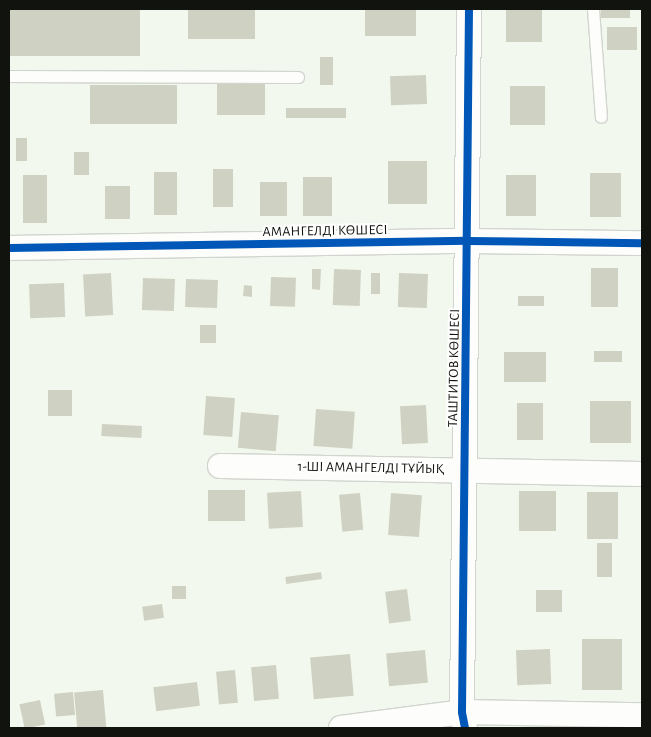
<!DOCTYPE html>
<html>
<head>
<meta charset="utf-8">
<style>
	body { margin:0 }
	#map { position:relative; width:651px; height:737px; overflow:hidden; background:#f3f8ee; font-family:"Alegreya Sans",sans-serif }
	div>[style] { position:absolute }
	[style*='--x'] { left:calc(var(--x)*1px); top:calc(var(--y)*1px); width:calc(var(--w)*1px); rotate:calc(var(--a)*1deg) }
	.building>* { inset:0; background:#cfd2c3; transform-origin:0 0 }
	.roads { filter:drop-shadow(1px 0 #d1d5ce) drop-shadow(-1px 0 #d1d5ce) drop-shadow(0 1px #d1d5ce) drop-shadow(0 -1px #d1d5ce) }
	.service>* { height:11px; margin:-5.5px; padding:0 5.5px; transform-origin:5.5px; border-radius:5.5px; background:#fdfefc }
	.minor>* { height:24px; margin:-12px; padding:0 12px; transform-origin:12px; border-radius:12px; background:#fdfefc }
	.cycleway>* { height:8px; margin:-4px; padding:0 4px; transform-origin:4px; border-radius:4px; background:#0057b8 }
	span { translate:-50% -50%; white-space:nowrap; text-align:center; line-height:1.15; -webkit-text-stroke:4px #fff; paint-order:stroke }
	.street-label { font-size:14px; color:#10130e }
	.frame { position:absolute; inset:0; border:10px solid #10130e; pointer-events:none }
</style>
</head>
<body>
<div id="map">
	<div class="building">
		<div style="left:9px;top:9px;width:131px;height:47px"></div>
		<div style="left:188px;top:9px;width:67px;height:30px"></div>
		<div style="left:365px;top:9px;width:51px;height:27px"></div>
		<div style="left:506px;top:9px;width:36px;height:33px"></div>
		<div style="left:601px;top:9px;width:29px;height:9px"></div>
		<div style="left:637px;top:27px;width:23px;height:30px;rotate:90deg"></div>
		<div style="left:320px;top:57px;width:13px;height:28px"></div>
		<div style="left:426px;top:75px;width:29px;height:36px;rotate:88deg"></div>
		<div style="left:217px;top:81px;width:48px;height:34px"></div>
		<div style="left:177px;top:85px;width:39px;height:87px;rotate:90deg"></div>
		<div style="left:545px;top:86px;width:39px;height:35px;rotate:90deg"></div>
		<div style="left:286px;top:108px;width:60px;height:10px"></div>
		<div style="left:27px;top:138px;width:23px;height:11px;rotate:90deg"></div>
		<div style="left:74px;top:152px;width:15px;height:23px"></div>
		<div style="left:388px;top:161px;width:39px;height:43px"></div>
		<div style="left:213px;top:169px;width:20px;height:38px"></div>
		<div style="left:154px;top:172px;width:23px;height:43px"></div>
		<div style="left:621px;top:173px;width:44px;height:31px;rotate:90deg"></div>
		<div style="left:23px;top:175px;width:24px;height:48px"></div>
		<div style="left:506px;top:175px;width:30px;height:41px"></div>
		<div style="left:303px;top:177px;width:29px;height:39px"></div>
		<div style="left:260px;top:182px;width:27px;height:34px"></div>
		<div style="left:105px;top:186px;width:25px;height:33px"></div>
		<div style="left:591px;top:268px;width:27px;height:39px"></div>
		<div style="clip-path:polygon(312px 269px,321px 269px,320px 290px,312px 289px)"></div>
		<div style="left:334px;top:269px;width:27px;height:36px;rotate:2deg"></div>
		<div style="left:111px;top:273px;width:42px;height:28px;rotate:87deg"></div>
		<div style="left:371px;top:273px;width:9px;height:21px"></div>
		<div style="left:399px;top:273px;width:29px;height:34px;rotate:2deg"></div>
		<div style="left:271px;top:277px;width:25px;height:29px;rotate:2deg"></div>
		<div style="left:143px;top:278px;width:32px;height:32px;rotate:2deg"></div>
		<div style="left:186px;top:279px;width:32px;height:28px;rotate:2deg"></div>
		<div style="left:64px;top:283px;width:34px;height:35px;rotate:88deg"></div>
		<div style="clip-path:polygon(244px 285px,252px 286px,252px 297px,243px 296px)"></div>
		<div style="left:518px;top:296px;width:26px;height:10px"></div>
		<div style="left:200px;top:325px;width:16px;height:18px"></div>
		<div style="left:594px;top:351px;width:28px;height:11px"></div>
		<div style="left:504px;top:352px;width:42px;height:30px"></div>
		<div style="left:72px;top:390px;width:26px;height:24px;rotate:90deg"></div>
		<div style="left:206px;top:396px;width:29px;height:39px;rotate:4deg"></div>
		<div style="left:590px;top:401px;width:41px;height:42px"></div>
		<div style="left:517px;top:403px;width:26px;height:37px"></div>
		<div style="left:426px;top:405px;width:38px;height:26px;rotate:87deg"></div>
		<div style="left:316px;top:409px;width:39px;height:37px;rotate:4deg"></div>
		<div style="left:241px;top:412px;width:38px;height:36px;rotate:5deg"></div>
		<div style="left:102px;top:424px;width:40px;height:12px;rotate:3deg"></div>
		<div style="left:208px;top:490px;width:37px;height:31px"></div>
		<div style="left:301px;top:491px;width:36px;height:34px;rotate:87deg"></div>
		<div style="left:519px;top:491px;width:37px;height:40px"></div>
		<div style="left:618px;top:492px;width:47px;height:31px;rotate:90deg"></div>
		<div style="left:360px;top:493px;width:37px;height:21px;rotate:85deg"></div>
		<div style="left:391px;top:493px;width:31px;height:42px;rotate:4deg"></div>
		<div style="left:597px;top:543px;width:15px;height:34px"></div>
		<div style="left:321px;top:572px;width:7px;height:36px;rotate:82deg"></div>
		<div style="left:172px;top:586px;width:14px;height:13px"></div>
		<div style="left:407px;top:589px;width:32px;height:22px;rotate:83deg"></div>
		<div style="left:536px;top:590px;width:26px;height:22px"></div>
		<div style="left:162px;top:604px;width:14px;height:20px;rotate:82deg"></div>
		<div style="left:622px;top:639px;width:51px;height:40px;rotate:90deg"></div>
		<div style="left:550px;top:649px;width:35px;height:34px;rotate:88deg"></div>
		<div style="left:425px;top:650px;width:33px;height:39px;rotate:85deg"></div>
		<div style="left:350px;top:654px;width:42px;height:40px;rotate:85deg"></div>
		<div style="left:276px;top:665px;width:34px;height:25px;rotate:85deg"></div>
		<div style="left:235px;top:670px;width:33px;height:19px;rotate:85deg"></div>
		<div style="left:197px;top:682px;width:24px;height:44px;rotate:83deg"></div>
		<div style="left:103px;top:690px;width:38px;height:29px;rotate:85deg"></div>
		<div style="left:73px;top:692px;width:23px;height:19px;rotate:85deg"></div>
		<div style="left:40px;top:700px;width:25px;height:21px;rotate:78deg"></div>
	</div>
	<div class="roads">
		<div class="service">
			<div style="--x:593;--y:9;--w:108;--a:85.8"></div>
			<div style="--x:9;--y:76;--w:289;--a:0.2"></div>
		</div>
		<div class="minor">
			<div style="--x:9;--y:248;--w:459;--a:-0.9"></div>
			<div style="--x:468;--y:241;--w:174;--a:0.7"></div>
			<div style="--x:220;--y:466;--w:422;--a:1.1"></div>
			<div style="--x:341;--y:728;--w:122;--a:-7.5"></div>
			<div style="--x:462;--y:712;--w:180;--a:1"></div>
			<div style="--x:465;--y:728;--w:16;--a:-101"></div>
			<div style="--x:462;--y:712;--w:703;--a:-89.43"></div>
		</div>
	</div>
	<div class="cycleway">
		<div style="--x:9;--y:248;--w:459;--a:-0.9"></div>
		<div style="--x:468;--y:241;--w:174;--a:0.7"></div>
		<div style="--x:465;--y:728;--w:16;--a:-101"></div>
		<div style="--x:462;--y:712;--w:703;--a:-89.43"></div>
	</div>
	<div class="street-label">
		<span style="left:325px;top:231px;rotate:-1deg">АМАНГЕЛДІ КӨШЕСІ</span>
		<span style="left:454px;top:368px;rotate:-89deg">ТАШТИТОВ КӨШЕСІ</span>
		<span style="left:371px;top:468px;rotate:1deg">1-ШІ АМАНГЕЛДІ ТҰЙЫҚ</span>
	</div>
	<div class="frame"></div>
</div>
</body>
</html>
